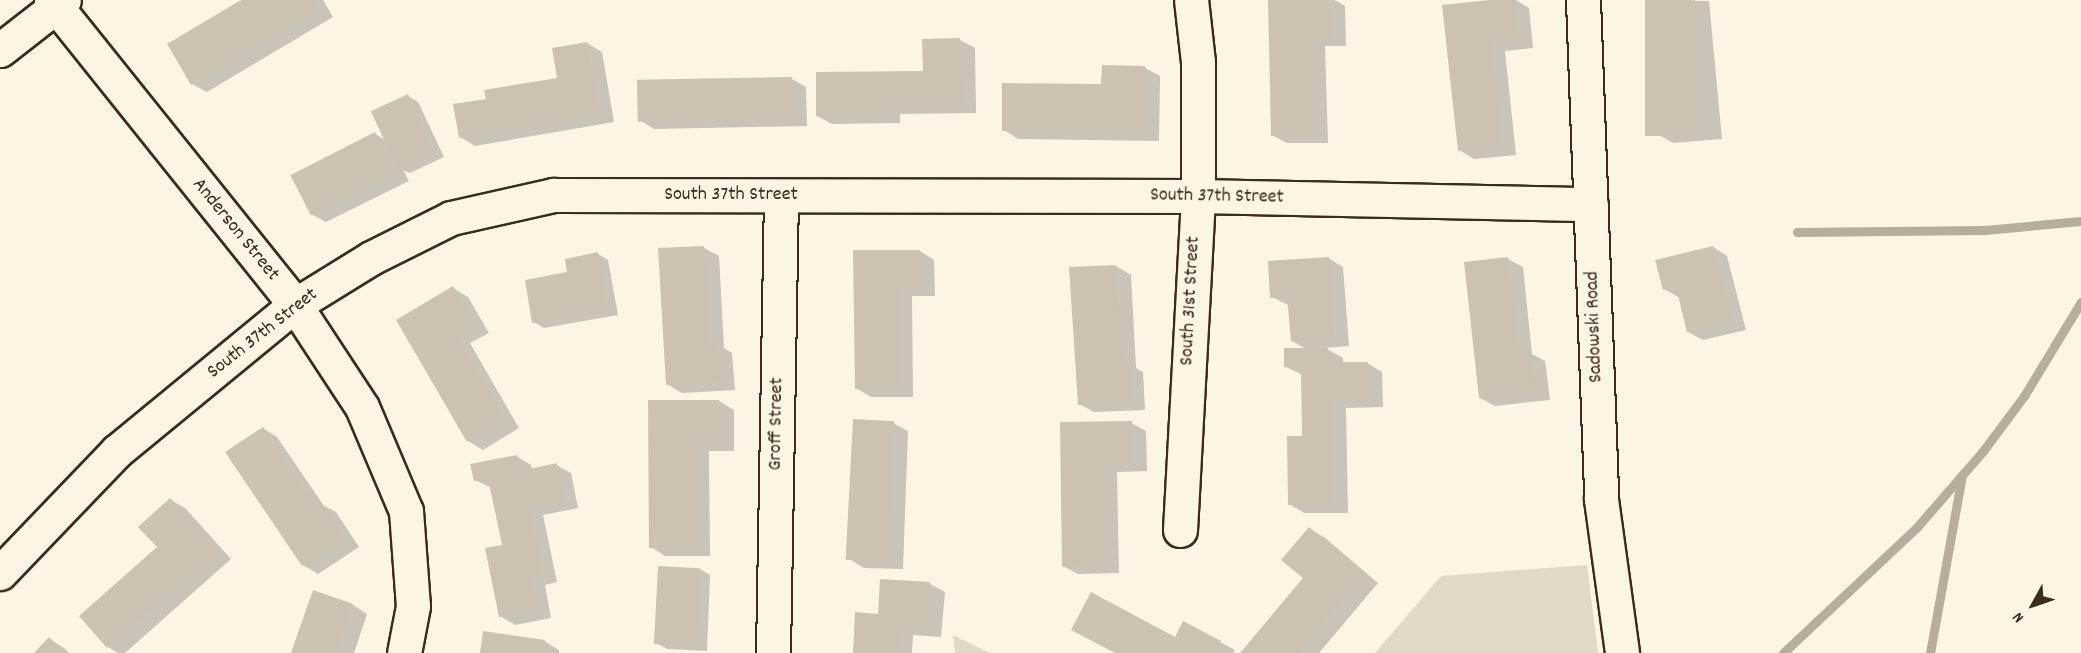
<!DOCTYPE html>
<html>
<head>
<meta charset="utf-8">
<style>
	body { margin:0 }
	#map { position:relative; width:2081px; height:653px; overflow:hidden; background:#fcf5e5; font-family:Dekko,sans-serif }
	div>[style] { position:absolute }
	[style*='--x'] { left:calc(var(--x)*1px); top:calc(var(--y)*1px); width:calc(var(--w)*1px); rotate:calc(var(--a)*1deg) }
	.green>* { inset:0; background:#e0d8c8 }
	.shadow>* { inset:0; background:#0003 }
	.stream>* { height:9px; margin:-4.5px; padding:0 4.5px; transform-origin:4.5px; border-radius:4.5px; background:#b7ad9e }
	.building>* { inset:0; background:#ccc2b3; transform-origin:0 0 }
	.roads { filter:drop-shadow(2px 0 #3b2a1e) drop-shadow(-2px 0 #3b2a1e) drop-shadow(0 2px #3b2a1e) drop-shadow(0 -2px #3b2a1e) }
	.minor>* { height:33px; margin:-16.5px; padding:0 16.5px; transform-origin:16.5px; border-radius:16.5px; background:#fcf5e5 }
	span { translate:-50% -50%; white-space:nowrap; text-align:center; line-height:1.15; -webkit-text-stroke:6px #fcf5e5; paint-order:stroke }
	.street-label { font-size:20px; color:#3b2a1e }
	.north { position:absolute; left:2003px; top:575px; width:60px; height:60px; -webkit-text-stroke:4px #fcf5e5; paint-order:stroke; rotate:230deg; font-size:16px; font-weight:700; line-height:24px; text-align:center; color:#3b2a1e }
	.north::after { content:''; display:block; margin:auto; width:21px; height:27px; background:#3b2a1e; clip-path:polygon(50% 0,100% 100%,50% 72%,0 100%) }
</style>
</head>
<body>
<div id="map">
	<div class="green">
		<div style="clip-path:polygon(1587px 565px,1598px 653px,1375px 653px,1441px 576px)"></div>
		<div style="clip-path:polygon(953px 635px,990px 653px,955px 653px)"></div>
	</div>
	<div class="shadow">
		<div style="clip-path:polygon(244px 0,323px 0,333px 17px,207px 92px,192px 84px)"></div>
		<div style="clip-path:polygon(1269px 0,1335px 0,1345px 6px,1346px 46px,1325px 46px,1328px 143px,1287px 143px,1272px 135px)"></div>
		<div style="clip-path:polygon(1516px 0,1529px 8px,1533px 48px,1505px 51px,1516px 155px,1474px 159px,1459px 150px,1444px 6px)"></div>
		<div style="clip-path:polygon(1646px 0,1709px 1px,1722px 139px,1673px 143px,1659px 135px)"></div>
		<div style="clip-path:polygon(924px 40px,960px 40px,975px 48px,976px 113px,900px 114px,900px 123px,832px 124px,817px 116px,924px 73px)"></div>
		<div style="clip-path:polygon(587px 43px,602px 52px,614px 122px,475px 146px,460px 137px,488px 100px,559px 79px)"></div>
		<div style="clip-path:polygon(1145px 68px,1160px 76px,1159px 141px,1018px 139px,1004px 130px)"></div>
		<div style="clip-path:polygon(792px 79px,806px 87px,807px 126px,654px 129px,640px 120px)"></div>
		<div style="clip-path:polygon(408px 96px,418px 102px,444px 157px,410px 173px,403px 170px,409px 181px,326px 222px,311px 214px,375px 134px,387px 141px)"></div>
		<div style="clip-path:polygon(1713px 247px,1727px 256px,1746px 330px,1703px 340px,1688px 332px,1680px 298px,1664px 289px)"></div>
		<div style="clip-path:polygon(704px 248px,719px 256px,724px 348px,732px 353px,735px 390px,682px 393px,667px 384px)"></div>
		<div style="clip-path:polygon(920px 251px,934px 260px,935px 296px,912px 296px,913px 397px,871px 397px,856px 388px,855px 252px)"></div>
		<div style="clip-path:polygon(598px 254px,608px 260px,618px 315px,544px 328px,534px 322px,568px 274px)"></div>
		<div style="clip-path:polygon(1328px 258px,1343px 267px,1349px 346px,1325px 348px,1343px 358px,1343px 364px,1367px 363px,1382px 372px,1383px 407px,1346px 408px,1348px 513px,1304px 513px,1289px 504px,1303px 437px,1303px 375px,1286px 367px,1308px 350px,1292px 341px,1290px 306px,1272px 297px)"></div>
		<div style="clip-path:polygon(1508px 259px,1523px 267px,1532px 354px,1545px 361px,1550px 400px,1495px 406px,1480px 398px)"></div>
		<div style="clip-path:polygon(1116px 266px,1131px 275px,1136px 368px,1143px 372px,1145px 410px,1094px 412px,1079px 404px)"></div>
		<div style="clip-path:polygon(453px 288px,468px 297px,489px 333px,470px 343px,519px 428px,483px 450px,468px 441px,398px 320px)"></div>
		<div style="clip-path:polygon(719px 401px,734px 410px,734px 451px,709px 451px,710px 556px,665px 556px,651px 547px,649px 402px)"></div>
		<div style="clip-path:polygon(893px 423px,908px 431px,903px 569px,864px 568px,849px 559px)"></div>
		<div style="clip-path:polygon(1061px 423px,1131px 423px,1146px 431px,1147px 471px,1117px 472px,1119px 573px,1078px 574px,1063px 566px)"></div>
		<div style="clip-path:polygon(263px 428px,277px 437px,324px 506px,336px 512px,359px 547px,318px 574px,303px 565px,227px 452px)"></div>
		<div style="clip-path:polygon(516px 456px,531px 465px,532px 470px,556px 465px,571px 473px,578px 508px,543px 515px,557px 582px,545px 585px,551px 618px,515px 625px,500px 616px,504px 546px,492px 488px,475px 480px)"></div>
		<div style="clip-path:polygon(171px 500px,185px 508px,231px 559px,125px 653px,118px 653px,108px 647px,159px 547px)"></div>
		<div style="clip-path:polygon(1309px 529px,1324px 537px,1378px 583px,1319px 653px,1242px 653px,1305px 578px)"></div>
		<div style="clip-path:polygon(700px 569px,710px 575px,707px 651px,667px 649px,656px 643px)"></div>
		<div style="clip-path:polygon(882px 580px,930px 584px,945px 592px,941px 637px,913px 635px,912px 653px,854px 653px,880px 615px)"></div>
		<div style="clip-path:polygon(314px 591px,353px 605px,367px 614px,354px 653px,292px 653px)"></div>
		<div style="clip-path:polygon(49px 639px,64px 648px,69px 653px,36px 653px)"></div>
		<div style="clip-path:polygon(1176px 639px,1220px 642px,1235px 650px,1233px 653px,1116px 653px)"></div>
		<div style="clip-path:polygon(544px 641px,559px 650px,559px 653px,482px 653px)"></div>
	</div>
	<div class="stream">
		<div style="--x:1797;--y:232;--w:188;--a:-0.6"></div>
		<div style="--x:1985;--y:230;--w:96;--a:-5.4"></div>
		<div style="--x:1783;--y:653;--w:184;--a:-43.2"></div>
		<div style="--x:1917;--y:527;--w:101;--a:-49"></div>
		<div style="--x:1983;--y:451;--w:69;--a:-53.3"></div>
		<div style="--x:2024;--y:396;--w:110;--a:-58.8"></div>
		<div style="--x:1930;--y:653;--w:181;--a:-79.8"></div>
	</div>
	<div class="building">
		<div style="clip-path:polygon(241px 0,314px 0,319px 8px,191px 85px,167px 44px)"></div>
		<div style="clip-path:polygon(1268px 0,1331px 0,1331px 38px,1311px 39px,1313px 135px,1271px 136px)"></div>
		<div style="clip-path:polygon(1490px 0,1515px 0,1519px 40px,1491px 43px,1502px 147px,1458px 151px,1442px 5px)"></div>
		<div style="left:1645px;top:0;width:50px;height:136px"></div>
		<div style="clip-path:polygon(960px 38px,962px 105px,886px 106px,886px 115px,816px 116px,816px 72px,923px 71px,922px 39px)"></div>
		<div style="clip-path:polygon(587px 42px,600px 114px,459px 138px,453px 104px,486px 99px,484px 90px,557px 78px,552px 48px)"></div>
		<div style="clip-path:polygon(1102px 65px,1145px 66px,1145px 133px,1002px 131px,1002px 83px,1101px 84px)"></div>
		<div style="left:792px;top:77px;width:42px;height:155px;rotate:89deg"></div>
		<div style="left:408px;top:94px;width:63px;height:41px;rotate:65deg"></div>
		<div style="left:375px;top:132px;width:45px;height:95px;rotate:63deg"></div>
		<div style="clip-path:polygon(704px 246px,710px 343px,718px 343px,720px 382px,666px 385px,658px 248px)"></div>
		<div style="clip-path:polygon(1713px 246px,1732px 321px,1687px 332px,1676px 287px,1663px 290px,1655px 260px)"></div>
		<div style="clip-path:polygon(853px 250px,920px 250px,920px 288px,898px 288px,898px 389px,855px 389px)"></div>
		<div style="clip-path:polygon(598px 252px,608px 310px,532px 323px,525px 280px,567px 272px,565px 259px)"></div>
		<div style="clip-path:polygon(1329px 257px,1335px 338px,1291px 341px,1287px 297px,1270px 298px,1268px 261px)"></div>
		<div style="clip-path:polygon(1508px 257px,1519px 352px,1531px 351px,1536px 392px,1479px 398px,1464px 262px)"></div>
		<div style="clip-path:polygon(1116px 265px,1122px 362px,1129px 362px,1131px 402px,1078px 405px,1069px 267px)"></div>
		<div style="clip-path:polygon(453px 286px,475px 324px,456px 335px,505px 420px,467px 442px,396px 320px)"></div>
		<div style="clip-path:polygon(1284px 348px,1328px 348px,1329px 362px,1368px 362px,1368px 399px,1332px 400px,1333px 505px,1288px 505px,1287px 436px,1302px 436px,1301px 368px,1284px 367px)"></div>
		<div style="clip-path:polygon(648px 400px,719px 400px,719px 443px,695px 443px,696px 548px,649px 548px)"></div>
		<div style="left:853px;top:419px;width:41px;height:141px;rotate:3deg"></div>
		<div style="clip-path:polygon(1132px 421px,1132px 464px,1103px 464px,1105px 566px,1062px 567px,1060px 422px)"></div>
		<div style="clip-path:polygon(263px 427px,316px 506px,321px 502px,345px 538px,302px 566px,225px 452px)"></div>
		<div style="clip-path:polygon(517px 455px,520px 471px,557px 463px,564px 500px,529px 507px,543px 574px,531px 577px,537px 610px,499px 617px,485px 548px,502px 545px,488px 478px,474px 481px,470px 464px)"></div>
		<div style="clip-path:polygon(170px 498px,217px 550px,107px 648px,79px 616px,157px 547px,138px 527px)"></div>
		<div style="clip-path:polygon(1309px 527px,1364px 574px,1298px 653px,1240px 653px,1303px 578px,1281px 560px)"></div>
		<div style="left:658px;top:566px;width:42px;height:78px;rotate:3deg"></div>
		<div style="clip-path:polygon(880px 579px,930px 582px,927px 630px,898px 628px,897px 653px,853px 653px,855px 612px,878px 614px)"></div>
		<div style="clip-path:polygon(313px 590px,353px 604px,336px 653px,291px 653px)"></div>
		<div style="clip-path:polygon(1091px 592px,1175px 637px,1183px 621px,1221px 641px,1214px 653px,1115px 653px,1071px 630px)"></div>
		<div style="clip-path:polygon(483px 631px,545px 640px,543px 653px,480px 653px)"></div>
		<div style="clip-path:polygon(49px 637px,65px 653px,34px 653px)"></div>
	</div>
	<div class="roads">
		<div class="minor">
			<div style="--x:51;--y:0;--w:391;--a:51.3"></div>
			<div style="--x:295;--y:305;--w:122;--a:56.7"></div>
			<div style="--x:362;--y:407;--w:113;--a:67.1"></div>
			<div style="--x:406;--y:511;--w:95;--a:85.8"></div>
			<div style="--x:413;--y:606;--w:48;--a:100.8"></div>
			<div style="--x:1583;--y:0;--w:499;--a:87.9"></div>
			<div style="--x:1601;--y:499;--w:155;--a:82.2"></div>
			<div style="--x:0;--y:50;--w:81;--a:-38"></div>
			<div style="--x:1180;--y:530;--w:334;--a:-86.9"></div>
			<div style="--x:1198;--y:196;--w:134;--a:-90"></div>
			<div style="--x:1198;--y:62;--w:62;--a:-96.4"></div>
			<div style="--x:0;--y:573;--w:169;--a:-46.2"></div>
			<div style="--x:117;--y:451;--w:230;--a:-39.4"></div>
			<div style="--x:295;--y:305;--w:89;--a:-31.7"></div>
			<div style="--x:371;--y:258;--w:89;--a:-26.6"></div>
			<div style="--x:451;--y:218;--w:105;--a:-12.7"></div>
			<div style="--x:553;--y:195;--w:645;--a:0.09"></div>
			<div style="--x:1198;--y:196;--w:393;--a:1.2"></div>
			<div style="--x:773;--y:653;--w:457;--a:-89"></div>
		</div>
	</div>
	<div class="street-label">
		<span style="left:731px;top:195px">South 37th Street</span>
		<span style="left:1217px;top:197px;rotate:1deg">South 37th Street</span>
		<span style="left:235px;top:230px;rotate:51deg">Anderson Street</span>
		<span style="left:1191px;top:301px;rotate:-87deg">South 31st Street</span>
		<span style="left:1595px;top:327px;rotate:-92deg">Sadowski Road</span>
		<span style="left:263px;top:334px;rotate:-38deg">South 37th Street</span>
		<span style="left:777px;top:424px;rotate:-89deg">Groff Street</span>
	</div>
	<div class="north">N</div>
</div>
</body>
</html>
